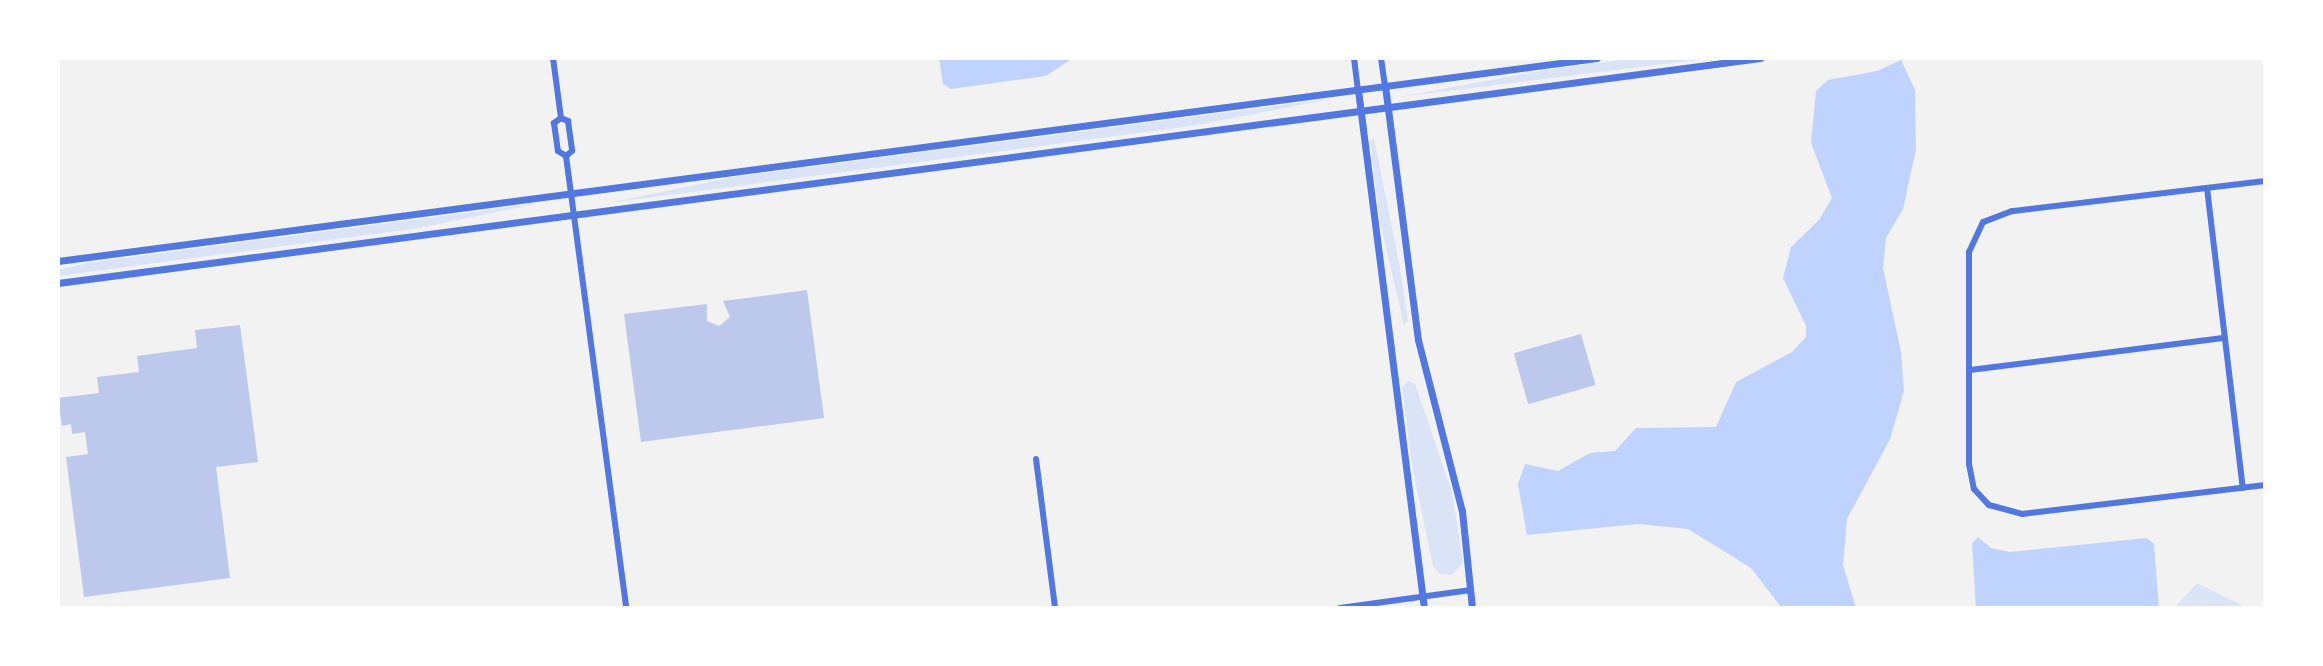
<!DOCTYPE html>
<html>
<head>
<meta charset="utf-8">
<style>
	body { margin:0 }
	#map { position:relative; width:2323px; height:666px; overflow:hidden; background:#f2f2f2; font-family:"Sofia Sans Condensed",sans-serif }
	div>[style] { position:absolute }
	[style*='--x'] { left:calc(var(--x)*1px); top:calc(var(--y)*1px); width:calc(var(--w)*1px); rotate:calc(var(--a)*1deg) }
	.green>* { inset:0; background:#dbe4f7 }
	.water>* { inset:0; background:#bfd3fe }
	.building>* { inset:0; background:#bdc9ec; transform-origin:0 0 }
	.minor>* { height:6px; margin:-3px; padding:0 3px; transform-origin:3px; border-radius:3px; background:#5277de }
	.tertiary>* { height:7px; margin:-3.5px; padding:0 3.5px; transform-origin:3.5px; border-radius:3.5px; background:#5277de }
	span { translate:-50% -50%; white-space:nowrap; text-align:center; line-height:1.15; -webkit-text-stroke:8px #fff; paint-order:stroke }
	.frame { position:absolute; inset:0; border:60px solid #fff; pointer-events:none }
</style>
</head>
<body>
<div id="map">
	<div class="green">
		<div style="clip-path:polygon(1638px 58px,1712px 58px,1399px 97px,1545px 70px)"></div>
		<div style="clip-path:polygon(1336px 98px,1192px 126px,608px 203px,734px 177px)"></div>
		<div style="clip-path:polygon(1374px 138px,1400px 268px,1408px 321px,1404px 325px,1380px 222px,1370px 141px)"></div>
		<div style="clip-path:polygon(540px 203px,419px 228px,58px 276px,58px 270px,87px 263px)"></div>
		<div style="clip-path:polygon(1408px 381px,1415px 384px,1452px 492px,1463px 562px,1452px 575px,1440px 574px,1433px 566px,1412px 465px,1402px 387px)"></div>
		<div style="clip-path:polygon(2197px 583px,2248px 608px,2174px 608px)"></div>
	</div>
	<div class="water">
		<div style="clip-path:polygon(939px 58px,1073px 58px,1046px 76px,951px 89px,943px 84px)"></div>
		<div style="clip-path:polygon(1901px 60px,1915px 90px,1916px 149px,1903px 209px,1886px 238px,1883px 268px,1901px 352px,1904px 391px,1890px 439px,1847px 519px,1843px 565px,1856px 608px,1782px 608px,1751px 568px,1688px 529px,1638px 524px,1527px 535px,1518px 484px,1525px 464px,1558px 471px,1590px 453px,1615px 451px,1636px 428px,1716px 427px,1736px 382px,1792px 352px,1806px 337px,1806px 326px,1783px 278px,1791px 247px,1819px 220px,1832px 198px,1811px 143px,1816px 91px,1828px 80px,1877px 71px)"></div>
		<div style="clip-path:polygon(1978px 537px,1991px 548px,2010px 552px,2147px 538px,2154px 544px,2159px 608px,1976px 608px,1972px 544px)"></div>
	</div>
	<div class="building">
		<div style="clip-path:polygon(807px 290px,824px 418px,641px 442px,624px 314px,707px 304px,707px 321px,719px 326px,730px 317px,723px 301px)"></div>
		<div style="clip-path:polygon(240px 325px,258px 462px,216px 467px,230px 578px,84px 597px,66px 457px,88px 454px,85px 432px,72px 434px,71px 424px,62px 426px,58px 398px,99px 393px,97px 377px,139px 372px,137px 356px,197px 348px,195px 330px)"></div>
		<div style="left:1581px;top:334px;width:53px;height:70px;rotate:74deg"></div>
	</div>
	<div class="minor">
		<div style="--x:553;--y:58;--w:61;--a:82.4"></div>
		<div style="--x:561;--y:118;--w:8;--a:23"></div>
		<div style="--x:568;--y:121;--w:30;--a:82"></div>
		<div style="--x:572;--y:151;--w:8;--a:140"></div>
		<div style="--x:566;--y:156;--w:456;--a:82.4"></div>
		<div style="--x:1354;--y:58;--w:32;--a:83"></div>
		<div style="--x:1381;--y:58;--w:28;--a:82"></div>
		<div style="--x:561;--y:118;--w:9;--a:144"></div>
		<div style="--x:554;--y:123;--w:28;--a:82"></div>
		<div style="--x:558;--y:151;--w:9;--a:32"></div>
		<div style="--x:2265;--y:181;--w:255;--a:173.2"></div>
		<div style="--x:2012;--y:211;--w:31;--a:159"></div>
		<div style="--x:1983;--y:222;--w:33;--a:115"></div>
		<div style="--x:1969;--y:252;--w:212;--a:90"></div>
		<div style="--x:1969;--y:464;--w:25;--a:79"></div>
		<div style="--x:1974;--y:489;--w:22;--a:47"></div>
		<div style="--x:1989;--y:505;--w:34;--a:15"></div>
		<div style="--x:2022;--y:514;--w:245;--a:-6.8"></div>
		<div style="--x:2207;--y:188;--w:302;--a:83.2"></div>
		<div style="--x:1970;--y:370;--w:257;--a:-7.2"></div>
		<div style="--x:1036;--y:459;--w:150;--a:82.7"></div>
		<div style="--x:1340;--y:608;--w:132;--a:-7.8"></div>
	</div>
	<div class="tertiary">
		<div style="--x:1385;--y:86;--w:256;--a:82.6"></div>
		<div style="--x:1418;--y:340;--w:177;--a:75.6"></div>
		<div style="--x:1462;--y:511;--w:98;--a:84.1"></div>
		<div style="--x:1358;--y:90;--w:522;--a:82.74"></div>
		<div style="--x:58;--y:261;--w:1552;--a:-7.51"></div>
		<div style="--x:58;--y:283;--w:1717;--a:-7.53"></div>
	</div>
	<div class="frame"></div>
</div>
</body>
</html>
